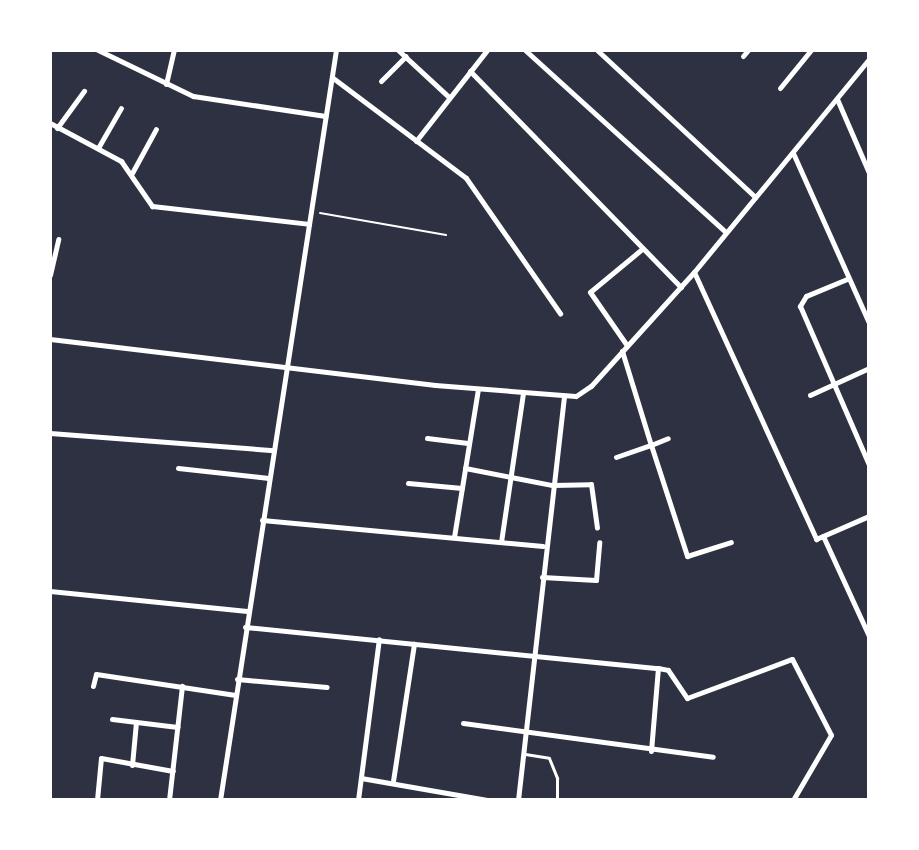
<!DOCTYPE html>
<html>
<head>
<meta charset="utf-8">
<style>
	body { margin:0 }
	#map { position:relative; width:919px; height:850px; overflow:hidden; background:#2d3142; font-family:"IBM Plex Sans",sans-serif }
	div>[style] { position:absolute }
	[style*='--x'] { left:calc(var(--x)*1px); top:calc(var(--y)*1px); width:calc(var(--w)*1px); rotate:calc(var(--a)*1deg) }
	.path>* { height:2px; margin:-1px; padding:0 1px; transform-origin:1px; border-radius:1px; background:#fff }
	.service>* { height:3px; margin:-1.5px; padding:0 1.5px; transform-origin:1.5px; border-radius:1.5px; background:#fff }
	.minor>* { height:5px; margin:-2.5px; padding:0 2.5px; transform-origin:2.5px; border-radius:2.5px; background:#fff }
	span { translate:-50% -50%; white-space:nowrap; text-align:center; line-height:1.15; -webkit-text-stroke:8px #fff; paint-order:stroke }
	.frame { position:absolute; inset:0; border:52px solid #fff; pointer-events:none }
</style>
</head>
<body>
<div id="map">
	<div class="path">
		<div style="--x:320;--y:213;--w:128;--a:9.9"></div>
	</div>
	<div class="service">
		<div style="--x:525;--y:754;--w:24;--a:9"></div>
		<div style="--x:549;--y:758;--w:22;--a:68"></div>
		<div style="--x:557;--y:778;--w:22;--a:90"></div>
	</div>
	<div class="minor">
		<div style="--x:98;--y:50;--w:106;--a:25.8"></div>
		<div style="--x:193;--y:96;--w:134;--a:8.6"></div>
		<div style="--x:398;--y:50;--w:69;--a:42.7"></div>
		<div style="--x:525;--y:50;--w:271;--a:42.2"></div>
		<div style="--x:597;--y:50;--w:216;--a:42.9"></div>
		<div style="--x:743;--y:56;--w:8;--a:-50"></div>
		<div style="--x:470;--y:71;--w:302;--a:45.7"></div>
		<div style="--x:333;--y:78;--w:166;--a:36.9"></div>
		<div style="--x:466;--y:178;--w:165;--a:55.2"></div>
		<div style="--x:381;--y:81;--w:35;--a:-45"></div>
		<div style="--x:166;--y:84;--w:35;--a:-77"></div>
		<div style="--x:780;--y:88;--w:49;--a:-50.8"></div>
		<div style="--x:837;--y:99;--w:81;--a:66.6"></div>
		<div style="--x:50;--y:123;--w:81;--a:28.2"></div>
		<div style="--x:121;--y:161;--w:55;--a:55.4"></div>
		<div style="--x:152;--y:206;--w:158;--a:6.5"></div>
		<div style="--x:57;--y:128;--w:46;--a:-53.9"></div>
		<div style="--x:416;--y:141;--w:115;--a:-52"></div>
		<div style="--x:98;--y:148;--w:46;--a:-60.1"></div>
		<div style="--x:793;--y:153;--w:186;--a:65.9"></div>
		<div style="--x:132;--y:173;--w:50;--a:-61.4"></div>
		<div style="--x:694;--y:272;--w:294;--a:65.4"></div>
		<div style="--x:816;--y:539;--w:58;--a:-23.5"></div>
		<div style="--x:50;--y:275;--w:37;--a:-77"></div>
		<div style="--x:847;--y:279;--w:44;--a:157.5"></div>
		<div style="--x:806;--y:296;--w:12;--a:121"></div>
		<div style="--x:800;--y:306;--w:173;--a:66.5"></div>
		<div style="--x:50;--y:339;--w:388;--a:6.8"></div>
		<div style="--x:435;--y:385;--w:141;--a:4.5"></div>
		<div style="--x:576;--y:396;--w:18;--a:-34"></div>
		<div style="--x:591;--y:386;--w:154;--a:-47.9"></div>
		<div style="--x:694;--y:272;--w:276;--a:-50.6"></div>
		<div style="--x:626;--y:344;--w:63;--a:-124.7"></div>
		<div style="--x:590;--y:292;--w:67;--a:-39.6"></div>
		<div style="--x:622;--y:351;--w:98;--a:72.9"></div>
		<div style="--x:651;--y:445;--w:18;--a:-22"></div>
		<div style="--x:810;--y:395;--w:65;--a:-24.6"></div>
		<div style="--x:50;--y:433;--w:224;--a:4.4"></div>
		<div style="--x:427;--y:438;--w:41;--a:7"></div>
		<div style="--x:616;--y:457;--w:37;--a:-19"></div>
		<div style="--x:651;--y:445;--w:117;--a:72"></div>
		<div style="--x:687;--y:556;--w:46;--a:-17.7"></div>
		<div style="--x:178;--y:468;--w:91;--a:6.3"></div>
		<div style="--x:465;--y:468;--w:89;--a:11.1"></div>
		<div style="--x:552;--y:485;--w:39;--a:-1"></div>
		<div style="--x:591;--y:484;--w:44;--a:82.2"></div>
		<div style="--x:408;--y:483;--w:54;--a:5.3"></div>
		<div style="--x:262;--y:520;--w:282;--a:5.3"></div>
		<div style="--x:823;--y:536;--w:110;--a:65.3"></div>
		<div style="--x:454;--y:537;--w:150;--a:-80.8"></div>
		<div style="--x:501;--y:542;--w:151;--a:-81.6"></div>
		<div style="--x:542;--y:577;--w:54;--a:3.2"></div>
		<div style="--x:596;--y:580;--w:38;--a:-85"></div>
		<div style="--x:50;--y:591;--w:198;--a:5.8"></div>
		<div style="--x:245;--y:627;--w:415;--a:5.7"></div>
		<div style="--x:658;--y:668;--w:10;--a:11"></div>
		<div style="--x:668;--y:670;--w:34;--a:56"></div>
		<div style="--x:687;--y:698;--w:112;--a:-20.4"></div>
		<div style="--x:792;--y:659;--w:85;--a:62.8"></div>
		<div style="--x:831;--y:735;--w:75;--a:120.3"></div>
		<div style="--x:237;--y:679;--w:90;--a:5.1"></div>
		<div style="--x:93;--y:686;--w:12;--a:-76"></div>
		<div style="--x:96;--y:674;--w:141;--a:8.6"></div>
		<div style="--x:112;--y:719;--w:66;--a:6.9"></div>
		<div style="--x:463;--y:723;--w:252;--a:7.7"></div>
		<div style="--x:651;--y:751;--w:83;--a:-85.2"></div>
		<div style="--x:132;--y:765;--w:43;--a:-84.7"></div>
		<div style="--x:361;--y:778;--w:128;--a:9.9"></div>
		<div style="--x:393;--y:781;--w:139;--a:-81.3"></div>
		<div style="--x:97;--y:800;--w:42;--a:-84.6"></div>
		<div style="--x:101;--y:758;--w:73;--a:10.2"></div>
		<div style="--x:169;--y:800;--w:115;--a:-83.5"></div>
		<div style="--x:220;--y:800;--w:759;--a:-81.21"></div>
		<div style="--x:358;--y:800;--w:162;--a:-82.6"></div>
		<div style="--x:518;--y:800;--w:406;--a:-83.5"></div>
	</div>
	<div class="frame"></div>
</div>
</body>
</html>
